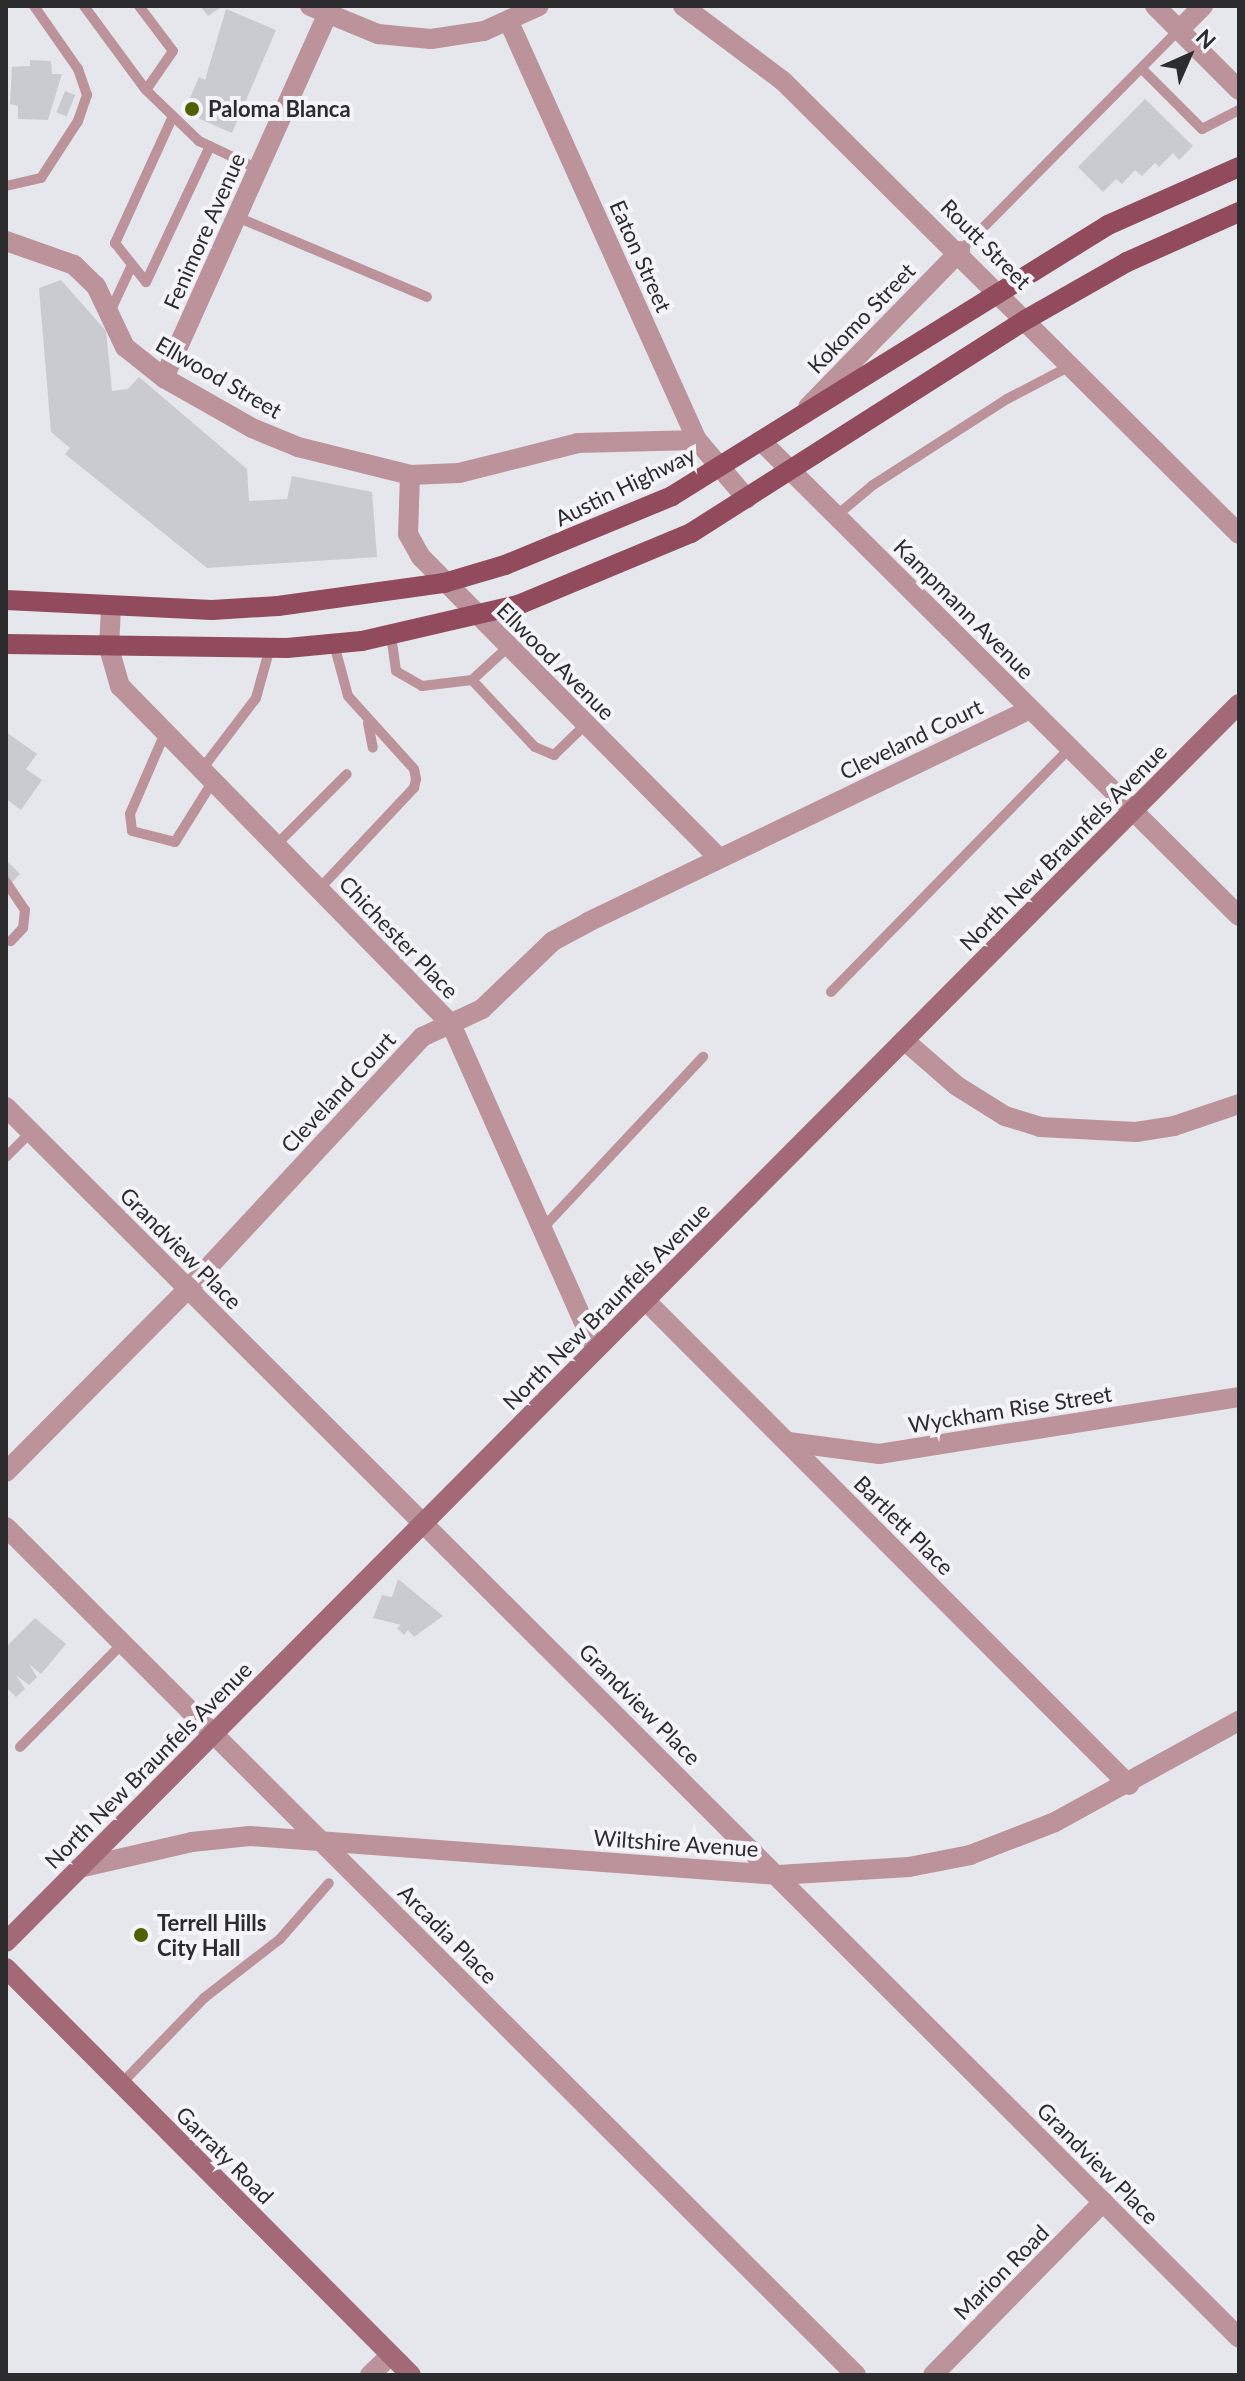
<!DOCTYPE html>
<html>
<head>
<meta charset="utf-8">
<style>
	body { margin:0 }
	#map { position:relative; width:1245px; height:2381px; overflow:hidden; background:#e6e7ec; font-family:Lato,sans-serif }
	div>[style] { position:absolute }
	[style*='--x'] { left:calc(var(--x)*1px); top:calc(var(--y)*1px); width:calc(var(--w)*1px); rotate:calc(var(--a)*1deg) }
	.building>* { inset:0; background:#cacbd0; transform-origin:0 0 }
	.lane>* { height:10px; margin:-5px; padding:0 5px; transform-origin:5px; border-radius:5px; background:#bc939b }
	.street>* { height:20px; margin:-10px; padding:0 10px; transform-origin:10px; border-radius:10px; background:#bc939b }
	.secondary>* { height:20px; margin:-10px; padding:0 10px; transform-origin:10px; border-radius:10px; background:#a46976 }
	.primary>* { height:20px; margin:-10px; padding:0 10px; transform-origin:10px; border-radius:10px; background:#914b5c }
	.dots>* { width:22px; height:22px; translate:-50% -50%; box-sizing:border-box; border:4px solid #f4f4f9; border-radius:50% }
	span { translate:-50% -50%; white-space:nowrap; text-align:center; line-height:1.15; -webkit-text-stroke:8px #f4f4f9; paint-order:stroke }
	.poi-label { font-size:22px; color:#2c2c2e; font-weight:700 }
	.left { translate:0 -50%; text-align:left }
	.street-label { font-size:22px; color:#2c2c2e }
	.frame { position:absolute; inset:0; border:8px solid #2c2c2e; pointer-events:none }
	.north { position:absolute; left:1149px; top:16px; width:80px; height:80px; -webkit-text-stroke:6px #f4f4f9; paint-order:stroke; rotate:45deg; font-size:22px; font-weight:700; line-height:32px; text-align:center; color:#2c2c2e }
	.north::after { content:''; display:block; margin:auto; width:28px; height:36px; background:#2c2c2e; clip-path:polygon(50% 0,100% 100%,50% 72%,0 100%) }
</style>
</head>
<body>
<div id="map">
	<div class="building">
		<div style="clip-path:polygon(200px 6px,223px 6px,208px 16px)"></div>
		<div style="clip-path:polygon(226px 9px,276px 30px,232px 133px,184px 112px,199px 77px,205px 80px)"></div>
		<div style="clip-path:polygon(30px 60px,51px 61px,52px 74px,62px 74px,48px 120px,18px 119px,18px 106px,10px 104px,12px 67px,30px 66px)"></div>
		<div style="left:65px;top:91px;width:11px;height:23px;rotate:22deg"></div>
		<div style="clip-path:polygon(1145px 99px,1193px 146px,1179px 160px,1173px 153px,1159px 167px,1155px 163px,1142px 176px,1135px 170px,1122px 184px,1116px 179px,1103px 192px,1078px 167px)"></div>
		<div style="clip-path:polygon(61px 280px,106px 331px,112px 391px,128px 389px,139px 377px,247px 469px,249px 501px,287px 499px,292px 476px,372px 492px,377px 557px,207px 568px,65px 454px,70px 448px,51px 432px,39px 288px)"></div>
		<div style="clip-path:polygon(6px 732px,37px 754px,26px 769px,42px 780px,21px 810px,6px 799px)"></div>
		<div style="clip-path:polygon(8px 862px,20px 874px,6px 889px,6px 865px)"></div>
		<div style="clip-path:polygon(398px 1579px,443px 1616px,414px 1637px,408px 1630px,404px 1635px,397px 1628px,401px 1625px,373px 1618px,382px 1595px,392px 1597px)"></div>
		<div style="clip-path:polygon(35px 1618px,66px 1644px,41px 1674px,29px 1664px,37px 1677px,29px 1685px,16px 1675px,25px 1689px,16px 1697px,6px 1687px,6px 1647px)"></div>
	</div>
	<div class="lane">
		<div style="--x:84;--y:6;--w:104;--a:53.6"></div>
		<div style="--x:139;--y:6;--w:56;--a:52.9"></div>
		<div style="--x:173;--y:51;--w:47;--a:124.7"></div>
		<div style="--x:146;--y:90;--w:74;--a:43.9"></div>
		<div style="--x:199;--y:141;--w:65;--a:25.4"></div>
		<div style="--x:1142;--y:69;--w:85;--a:45"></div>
		<div style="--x:1202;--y:129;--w:42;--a:-27.2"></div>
		<div style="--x:173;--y:116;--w:140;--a:114.5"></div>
		<div style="--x:115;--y:243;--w:50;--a:51.5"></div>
		<div style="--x:146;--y:282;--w:150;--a:-64.8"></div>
		<div style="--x:6;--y:186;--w:36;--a:-13"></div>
		<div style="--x:41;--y:178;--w:68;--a:-57"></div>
		<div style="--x:78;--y:121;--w:28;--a:-71"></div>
		<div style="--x:87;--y:95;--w:28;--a:-109"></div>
		<div style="--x:78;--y:69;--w:77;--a:-124.9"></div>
		<div style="--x:237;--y:217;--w:206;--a:22.8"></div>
		<div style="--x:960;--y:251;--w:311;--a:-45.3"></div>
		<div style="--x:110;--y:312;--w:50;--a:-65"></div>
		<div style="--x:836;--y:516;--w:48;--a:-40"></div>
		<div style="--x:873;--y:485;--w:159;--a:-32.7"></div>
		<div style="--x:1007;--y:399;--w:71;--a:-27.6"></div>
		<div style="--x:391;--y:635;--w:36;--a:82"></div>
		<div style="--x:396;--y:671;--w:30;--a:30"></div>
		<div style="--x:422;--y:686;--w:50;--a:-6.8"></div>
		<div style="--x:472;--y:680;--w:49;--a:-42.5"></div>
		<div style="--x:472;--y:680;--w:92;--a:46.8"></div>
		<div style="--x:535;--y:747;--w:21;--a:23"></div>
		<div style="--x:554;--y:755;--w:43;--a:-44.1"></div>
		<div style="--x:368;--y:723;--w:25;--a:79"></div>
		<div style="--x:165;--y:733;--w:88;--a:113.4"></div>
		<div style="--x:130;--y:814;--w:17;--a:83"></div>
		<div style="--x:132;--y:831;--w:44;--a:14.3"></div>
		<div style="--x:175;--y:842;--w:72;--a:-58.1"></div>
		<div style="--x:202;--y:769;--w:89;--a:-52.7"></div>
		<div style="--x:256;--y:698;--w:52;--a:-74.4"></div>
		<div style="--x:276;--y:845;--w:100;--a:-45"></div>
		<div style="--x:6;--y:882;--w:34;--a:56"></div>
		<div style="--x:25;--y:910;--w:18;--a:96"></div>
		<div style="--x:23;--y:928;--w:18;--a:133"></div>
		<div style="--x:319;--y:889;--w:139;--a:-46.8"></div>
		<div style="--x:414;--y:788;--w:9;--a:-77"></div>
		<div style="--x:416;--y:779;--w:10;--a:-101"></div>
		<div style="--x:414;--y:769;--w:98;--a:-132.1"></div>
		<div style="--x:348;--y:696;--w:54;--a:-105.1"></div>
		<div style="--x:831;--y:992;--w:342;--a:-45.6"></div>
		<div style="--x:6;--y:1157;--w:35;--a:-45"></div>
		<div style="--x:542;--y:1229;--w:236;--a:-46.9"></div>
		<div style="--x:20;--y:1747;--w:146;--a:-45.3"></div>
		<div style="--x:121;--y:2084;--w:120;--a:-46"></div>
		<div style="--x:204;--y:1998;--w:96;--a:-37.8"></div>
		<div style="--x:280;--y:1939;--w:74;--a:-48.8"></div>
	</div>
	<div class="street">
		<div style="--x:310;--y:6;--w:74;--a:22.4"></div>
		<div style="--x:378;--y:34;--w:53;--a:5.4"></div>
		<div style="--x:431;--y:39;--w:54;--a:-8.6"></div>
		<div style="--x:484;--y:31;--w:60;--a:-24.4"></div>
		<div style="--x:683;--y:6;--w:125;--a:36.9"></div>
		<div style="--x:783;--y:81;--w:643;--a:44.81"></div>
		<div style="--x:1155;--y:6;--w:119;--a:45"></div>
		<div style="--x:509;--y:22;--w:458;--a:65.8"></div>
		<div style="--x:697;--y:440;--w:77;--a:49.7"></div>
		<div style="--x:1179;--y:30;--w:34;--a:-45"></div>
		<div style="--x:6;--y:241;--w:72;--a:19.4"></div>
		<div style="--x:74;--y:265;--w:30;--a:44"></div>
		<div style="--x:96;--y:286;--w:68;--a:64.6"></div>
		<div style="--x:125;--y:347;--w:50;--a:38.5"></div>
		<div style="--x:164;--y:378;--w:101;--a:29.6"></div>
		<div style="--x:252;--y:428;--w:50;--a:22.4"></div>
		<div style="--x:298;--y:447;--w:115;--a:14"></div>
		<div style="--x:410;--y:475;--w:49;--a:-2.3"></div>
		<div style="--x:459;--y:473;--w:123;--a:-14.1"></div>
		<div style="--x:578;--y:443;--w:119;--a:-1.4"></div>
		<div style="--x:164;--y:378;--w:397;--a:-65.8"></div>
		<div style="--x:808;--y:407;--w:218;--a:-45.7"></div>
		<div style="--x:762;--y:442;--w:672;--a:44.82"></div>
		<div style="--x:410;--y:475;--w:59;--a:91.9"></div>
		<div style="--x:408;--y:534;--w:26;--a:61"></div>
		<div style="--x:421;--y:557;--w:424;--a:45.3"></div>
		<div style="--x:111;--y:607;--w:41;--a:92.8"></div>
		<div style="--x:109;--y:648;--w:40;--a:74"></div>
		<div style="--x:120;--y:686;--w:473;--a:45.6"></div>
		<div style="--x:451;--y:1024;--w:356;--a:66"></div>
		<div style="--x:904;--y:1040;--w:70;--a:41"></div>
		<div style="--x:957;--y:1086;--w:57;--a:32"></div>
		<div style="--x:1005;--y:1116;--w:37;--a:17"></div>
		<div style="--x:1040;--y:1127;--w:96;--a:3"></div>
		<div style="--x:1136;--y:1132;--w:38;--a:-9"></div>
		<div style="--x:1174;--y:1126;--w:69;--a:-18.7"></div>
		<div style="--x:6;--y:1107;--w:1742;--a:44.95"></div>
		<div style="--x:645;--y:1300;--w:685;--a:45.06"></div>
		<div style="--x:788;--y:1442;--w:92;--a:7.5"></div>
		<div style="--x:879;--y:1454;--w:364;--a:-9"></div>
		<div style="--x:6;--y:1472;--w:258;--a:-45.2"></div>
		<div style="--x:188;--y:1289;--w:344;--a:-47.1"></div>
		<div style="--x:422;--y:1037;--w:66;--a:-25"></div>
		<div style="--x:482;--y:1009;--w:98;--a:-43.8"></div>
		<div style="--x:553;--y:941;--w:40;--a:-28"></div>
		<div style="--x:588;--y:922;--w:491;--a:-25.7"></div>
		<div style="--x:6;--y:1527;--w:1201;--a:44.93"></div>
		<div style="--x:79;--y:1868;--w:116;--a:-13"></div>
		<div style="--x:192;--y:1842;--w:58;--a:-5.9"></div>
		<div style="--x:250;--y:1836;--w:529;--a:4.22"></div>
		<div style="--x:778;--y:1875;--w:131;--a:-3.5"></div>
		<div style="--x:909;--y:1867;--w:62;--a:-11.1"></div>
		<div style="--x:970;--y:1855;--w:91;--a:-21.2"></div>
		<div style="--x:1055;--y:1822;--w:210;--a:-28.8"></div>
		<div style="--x:370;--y:2375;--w:29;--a:-44"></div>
		<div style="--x:933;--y:2375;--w:243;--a:-45.5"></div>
	</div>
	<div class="secondary">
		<div style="--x:6;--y:1942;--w:1747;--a:-45.12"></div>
		<div style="--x:6;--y:1968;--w:574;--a:45.14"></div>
	</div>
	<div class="primary">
		<div style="--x:6;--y:600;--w:206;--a:2.8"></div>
		<div style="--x:212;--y:610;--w:66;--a:-3.5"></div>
		<div style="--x:278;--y:606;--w:168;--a:-7.9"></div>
		<div style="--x:444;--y:583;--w:64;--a:-16.4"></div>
		<div style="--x:505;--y:565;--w:181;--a:-22.4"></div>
		<div style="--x:672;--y:496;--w:513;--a:-31.86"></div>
		<div style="--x:1108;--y:225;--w:143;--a:-23.9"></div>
		<div style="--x:6;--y:644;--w:281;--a:0.8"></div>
		<div style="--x:287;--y:648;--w:75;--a:-5.3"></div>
		<div style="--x:362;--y:641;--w:160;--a:-13"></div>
		<div style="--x:518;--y:605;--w:187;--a:-22.6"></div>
		<div style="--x:691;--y:533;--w:398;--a:-32.5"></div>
		<div style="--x:1027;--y:319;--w:115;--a:-29.7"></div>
		<div style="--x:1127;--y:262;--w:123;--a:-24.1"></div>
	</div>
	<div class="dots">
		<div style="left:192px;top:109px;background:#516002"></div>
		<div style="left:141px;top:1935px;background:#516002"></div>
	</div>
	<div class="poi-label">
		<span class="left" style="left:208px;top:109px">Paloma Blanca</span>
		<span class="left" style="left:157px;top:1935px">Terrell Hills<br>City Hall</span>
	</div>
	<div class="street-label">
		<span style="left:204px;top:231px;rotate:-66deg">Fenimore Avenue</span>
		<span style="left:986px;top:244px;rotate:45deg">Routt Street</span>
		<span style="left:641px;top:256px;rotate:66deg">Eaton Street</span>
		<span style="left:861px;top:318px;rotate:-46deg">Kokomo Street</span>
		<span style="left:219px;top:377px;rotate:30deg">Ellwood Street</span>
		<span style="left:625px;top:486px;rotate:-26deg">Austin Highway</span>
		<span style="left:964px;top:609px;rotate:45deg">Kampmann Avenue</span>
		<span style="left:556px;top:661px;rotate:45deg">Ellwood Avenue</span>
		<span style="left:911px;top:739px;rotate:-26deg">Cleveland Court</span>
		<span style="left:1063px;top:847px;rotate:-45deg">North New Braunfels Avenue</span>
		<span style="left:399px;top:937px;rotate:46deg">Chichester Place</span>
		<span style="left:338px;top:1092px;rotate:-47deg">Cleveland Court</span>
		<span style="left:181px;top:1248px;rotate:45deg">Grandview Place</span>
		<span style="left:606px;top:1306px;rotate:-45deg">North New Braunfels Avenue</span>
		<span style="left:1010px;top:1409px;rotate:-9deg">Wyckham Rise Street</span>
		<span style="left:904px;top:1525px;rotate:45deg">Bartlett Place</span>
		<span style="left:640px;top:1704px;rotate:45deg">Grandview Place</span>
		<span style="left:148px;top:1765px;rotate:-45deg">North New Braunfels Avenue</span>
		<span style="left:676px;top:1843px;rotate:4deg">Wiltshire Avenue</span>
		<span style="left:448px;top:1934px;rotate:45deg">Arcadia Place</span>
		<span style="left:225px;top:2155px;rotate:45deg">Garraty Road</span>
		<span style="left:1098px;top:2163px;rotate:45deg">Grandview Place</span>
		<span style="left:1001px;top:2272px;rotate:-45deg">Marion Road</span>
	</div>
	<div class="frame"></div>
	<div class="north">N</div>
</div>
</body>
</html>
